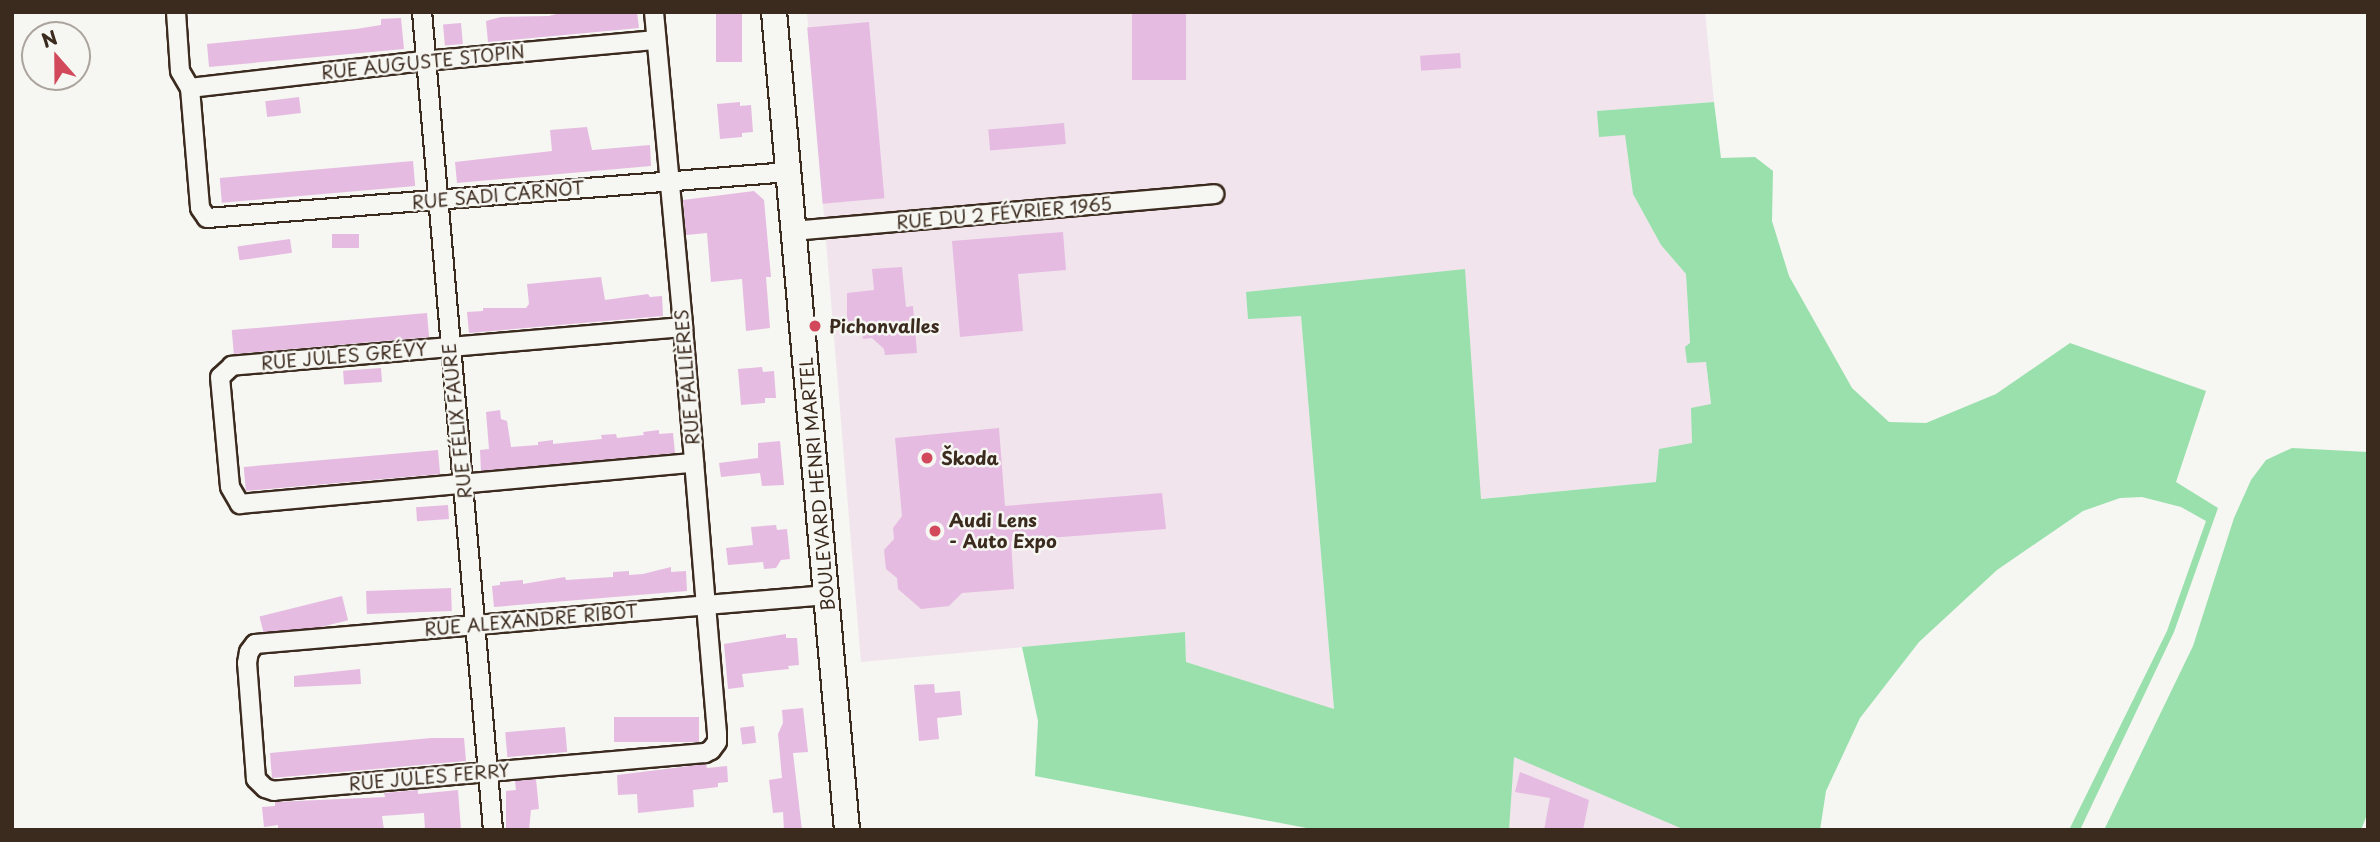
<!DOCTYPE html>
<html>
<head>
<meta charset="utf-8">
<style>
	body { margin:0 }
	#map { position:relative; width:2380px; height:842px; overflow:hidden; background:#f6f6f2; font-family:"Playpen Sans",sans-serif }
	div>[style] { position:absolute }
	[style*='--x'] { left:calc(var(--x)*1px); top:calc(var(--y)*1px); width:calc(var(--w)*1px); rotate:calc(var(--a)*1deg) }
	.built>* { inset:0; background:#f1e4ed }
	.green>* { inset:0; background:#9ae0ad }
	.building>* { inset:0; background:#e5bbe1; transform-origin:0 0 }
	.roads { filter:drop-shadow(2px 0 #3b2a1e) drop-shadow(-2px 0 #3b2a1e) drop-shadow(0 2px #3b2a1e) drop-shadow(0 -2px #3b2a1e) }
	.street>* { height:18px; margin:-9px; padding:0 9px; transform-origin:9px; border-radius:9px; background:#f6f6f2 }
	.secondary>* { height:24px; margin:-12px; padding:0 12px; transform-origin:12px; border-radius:12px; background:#f6f6f2 }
	.dots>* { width:19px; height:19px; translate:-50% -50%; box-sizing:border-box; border:4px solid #f6f6f2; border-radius:50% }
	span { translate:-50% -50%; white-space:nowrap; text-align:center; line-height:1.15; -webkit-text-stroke:5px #f6f6f2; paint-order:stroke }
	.street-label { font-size:18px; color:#3b2a1e }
	.poi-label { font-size:18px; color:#3b2a1e; font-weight:700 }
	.left { translate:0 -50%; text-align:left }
	.frame { position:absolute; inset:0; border:14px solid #3b2a1e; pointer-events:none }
	.north { position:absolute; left:21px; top:21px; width:70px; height:70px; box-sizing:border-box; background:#f6f6f2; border:2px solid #aba49d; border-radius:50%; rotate:339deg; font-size:19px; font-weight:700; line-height:28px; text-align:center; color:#3b2a1e }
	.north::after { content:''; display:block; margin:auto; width:24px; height:32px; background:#d1495b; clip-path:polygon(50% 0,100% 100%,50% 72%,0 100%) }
</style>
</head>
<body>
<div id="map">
	<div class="built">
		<div style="clip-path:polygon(807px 12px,1705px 12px,1714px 102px,1598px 111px,1625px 135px,1633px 194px,1661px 245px,1686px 274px,1690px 343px,1687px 362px,1706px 362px,1711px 405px,1692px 443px,1656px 482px,1480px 499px,1464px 269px,1301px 315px,1334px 710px,1186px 662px,1185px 632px,861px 662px)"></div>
		<div style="clip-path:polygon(1513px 756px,1685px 830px,1509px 830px)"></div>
	</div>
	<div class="green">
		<div style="clip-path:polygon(1714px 102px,1721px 158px,1755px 157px,1773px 171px,1772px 221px,1789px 276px,1852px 388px,1889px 422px,1926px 423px,1996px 394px,2070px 343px,2206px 391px,2176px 482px,2218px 508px,2174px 632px,2080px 830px,2069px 830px,2167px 631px,2206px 521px,2181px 507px,2142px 497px,2120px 498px,2083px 511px,1997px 570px,1919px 642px,1860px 718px,1826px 791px,1820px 830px,1685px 830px,1514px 757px,1509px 830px,1317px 830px,1035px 776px,1038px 721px,1022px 647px,1185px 632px,1186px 662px,1334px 709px,1301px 316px,1248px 319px,1246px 292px,1465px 269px,1481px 499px,1656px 482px,1659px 449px,1692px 443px,1691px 408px,1711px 404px,1706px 362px,1687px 363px,1685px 347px,1690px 343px,1686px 274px,1661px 245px,1633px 194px,1625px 135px,1599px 137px,1597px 111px)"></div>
		<div style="clip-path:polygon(2292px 448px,2368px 452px,2368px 812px,2361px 830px,2104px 830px,2193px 646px,2234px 518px,2251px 480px,2266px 460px)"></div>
	</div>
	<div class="building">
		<div style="clip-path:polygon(563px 12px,637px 12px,639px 28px,488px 42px,486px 21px,501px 17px,549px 16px)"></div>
		<div style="left:716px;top:12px;width:26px;height:50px"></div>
		<div style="left:1132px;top:12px;width:54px;height:68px"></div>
		<div style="clip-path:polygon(401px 18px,404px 49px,209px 67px,207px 44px,356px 29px,381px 25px,381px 19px)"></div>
		<div style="left:869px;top:22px;width:177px;height:62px;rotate:85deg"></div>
		<div style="left:461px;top:23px;width:21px;height:18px;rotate:85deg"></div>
		<div style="left:1460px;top:53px;width:15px;height:40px;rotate:86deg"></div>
		<div style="left:299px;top:97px;width:16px;height:34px;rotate:83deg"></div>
		<div style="clip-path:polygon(740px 102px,740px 106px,751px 105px,753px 132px,742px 133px,742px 137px,720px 139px,717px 104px)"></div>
		<div style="left:1064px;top:123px;width:21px;height:76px;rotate:85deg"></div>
		<div style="clip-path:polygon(587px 127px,592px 150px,650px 145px,651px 166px,457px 183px,455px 162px,552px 151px,550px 130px)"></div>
		<div style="left:413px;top:161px;width:25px;height:194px;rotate:85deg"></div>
		<div style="clip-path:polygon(754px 191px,764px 200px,771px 277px,766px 277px,770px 328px,746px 331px,742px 279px,711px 282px,707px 233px,686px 235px,683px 200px)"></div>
		<div style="clip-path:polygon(1063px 232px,1066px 270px,1018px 274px,1023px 331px,960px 337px,952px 241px)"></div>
		<div style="left:359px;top:234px;width:14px;height:27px;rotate:90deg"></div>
		<div style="left:290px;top:239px;width:14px;height:53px;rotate:82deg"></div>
		<div style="clip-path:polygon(902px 267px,906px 307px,913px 306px,917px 353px,885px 355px,884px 349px,872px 338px,863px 339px,862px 329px,847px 330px,847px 293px,874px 290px,872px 269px)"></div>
		<div style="clip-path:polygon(601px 277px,605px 300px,648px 294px,650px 297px,662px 296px,663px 316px,469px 333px,467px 312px,483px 311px,483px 308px,526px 308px,529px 304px,527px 284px)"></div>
		<div style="left:427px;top:313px;width:24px;height:196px;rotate:85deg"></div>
		<div style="clip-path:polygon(762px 367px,763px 372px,774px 371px,776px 398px,765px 398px,765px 403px,741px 405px,738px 369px)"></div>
		<div style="left:381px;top:368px;width:14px;height:38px;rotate:86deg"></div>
		<div style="clip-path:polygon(500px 410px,501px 419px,507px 421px,511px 447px,538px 445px,538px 442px,553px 440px,553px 444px,602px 439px,601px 435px,616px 434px,617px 438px,644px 435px,643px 432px,659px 430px,659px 434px,673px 433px,675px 453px,481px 471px,480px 450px,489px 449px,486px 412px)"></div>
		<div style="clip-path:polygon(999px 428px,1005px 506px,1162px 493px,1166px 529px,1011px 541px,1014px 589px,962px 593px,949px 606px,921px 609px,898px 589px,897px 578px,886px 569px,884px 550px,894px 539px,893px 528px,902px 516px,895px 438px)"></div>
		<div style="clip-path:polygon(780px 441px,784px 485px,762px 486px,760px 473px,721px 477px,719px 463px,758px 458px,758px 443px)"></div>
		<div style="left:438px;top:450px;width:24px;height:195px;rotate:85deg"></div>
		<div style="left:448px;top:505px;width:14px;height:32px;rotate:86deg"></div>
		<div style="clip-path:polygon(776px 525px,777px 530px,787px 529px,790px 559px,781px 560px,776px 568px,764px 569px,763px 562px,728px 565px,726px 548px,753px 545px,751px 527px)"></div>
		<div style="clip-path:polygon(671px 567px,671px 572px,686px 571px,687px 591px,494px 607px,492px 586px,500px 585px,500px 582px,523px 580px,523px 584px,565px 577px,566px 580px,613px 577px,613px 572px,629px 571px,629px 575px,643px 574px)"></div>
		<div style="left:451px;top:588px;width:23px;height:85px;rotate:88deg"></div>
		<div style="left:342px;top:596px;width:25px;height:85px;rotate:76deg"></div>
		<div style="clip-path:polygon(786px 634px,786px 638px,797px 638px,799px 665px,788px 666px,789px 669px,742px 674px,744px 687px,728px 689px,724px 644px)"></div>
		<div style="clip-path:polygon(360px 669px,361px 684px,294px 687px,294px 676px)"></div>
		<div style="clip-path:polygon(934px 684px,935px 693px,960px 691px,962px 715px,937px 718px,939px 739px,919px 741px,914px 685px)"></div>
		<div style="clip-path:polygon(803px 708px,808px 752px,793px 753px,802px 830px,784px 830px,783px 812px,773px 813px,769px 780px,782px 778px,778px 734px,783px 723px,782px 710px)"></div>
		<div style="left:699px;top:717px;width:25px;height:85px;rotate:90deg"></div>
		<div style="left:754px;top:726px;width:17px;height:14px;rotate:83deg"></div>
		<div style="left:565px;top:727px;width:25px;height:60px;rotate:85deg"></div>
		<div style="clip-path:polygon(431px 738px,464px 738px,466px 761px,272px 778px,270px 753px)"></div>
		<div style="clip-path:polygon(706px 764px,707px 768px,727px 766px,728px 782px,718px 783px,718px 787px,693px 790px,694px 807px,638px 813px,637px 794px,618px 795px,617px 775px)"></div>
		<div style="clip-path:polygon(1520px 772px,1589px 800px,1583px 830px,1544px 830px,1550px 798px,1515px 792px)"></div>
		<div style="clip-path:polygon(536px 779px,539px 809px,531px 810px,529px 830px,506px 830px,506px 791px,516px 790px,515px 781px)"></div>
		<div style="clip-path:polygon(418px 790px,418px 794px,458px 790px,461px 830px,425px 830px,424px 813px,382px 816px,384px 830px,278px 830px,278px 825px,264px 827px,262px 807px,275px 806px,275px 802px,385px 797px,384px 793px)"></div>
	</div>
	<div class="roads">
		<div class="street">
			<div style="--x:176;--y:12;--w:59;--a:86.1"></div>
			<div style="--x:180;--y:71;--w:20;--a:60"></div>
			<div style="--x:190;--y:88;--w:120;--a:85.2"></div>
			<div style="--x:200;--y:208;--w:12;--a:55"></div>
			<div style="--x:207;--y:218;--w:584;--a:-4.52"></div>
			<div style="--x:422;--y:12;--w:821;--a:85.04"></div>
			<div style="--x:654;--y:12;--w:316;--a:84.7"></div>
			<div style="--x:683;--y:327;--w:279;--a:85.3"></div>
			<div style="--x:706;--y:605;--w:129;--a:85.1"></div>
			<div style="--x:717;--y:734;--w:8;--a:90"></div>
			<div style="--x:717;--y:742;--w:10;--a:127"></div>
			<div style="--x:711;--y:750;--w:7;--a:153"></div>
			<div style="--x:705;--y:753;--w:433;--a:175"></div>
			<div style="--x:274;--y:791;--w:9;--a:-162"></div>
			<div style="--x:265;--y:788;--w:13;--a:-135"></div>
			<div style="--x:256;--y:779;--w:116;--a:-94.4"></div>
			<div style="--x:247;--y:663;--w:11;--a:-80"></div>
			<div style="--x:249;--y:652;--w:10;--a:-53"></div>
			<div style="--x:255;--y:644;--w:453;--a:-4.9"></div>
			<div style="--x:706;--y:605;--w:122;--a:-4.7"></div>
			<div style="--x:190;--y:88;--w:237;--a:-6.6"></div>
			<div style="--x:425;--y:61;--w:232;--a:-5.2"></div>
			<div style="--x:793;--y:231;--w:423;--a:-5"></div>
			<div style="--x:683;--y:327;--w:453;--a:175.1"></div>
			<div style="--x:232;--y:366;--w:16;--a:137"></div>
			<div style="--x:220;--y:377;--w:110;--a:84.8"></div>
			<div style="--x:230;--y:487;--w:20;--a:60"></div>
			<div style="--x:240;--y:504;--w:456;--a:-5.2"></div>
		</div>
		<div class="secondary">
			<div style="--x:774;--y:12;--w:821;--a:84.9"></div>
		</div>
	</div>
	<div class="dots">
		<div style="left:815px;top:326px;background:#d1495b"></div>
		<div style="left:927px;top:458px;background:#d1495b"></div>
		<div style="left:935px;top:531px;background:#d1495b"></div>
	</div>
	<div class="street-label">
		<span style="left:423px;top:62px;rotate:-6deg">RUE AUGUSTE STOPIN</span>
		<span style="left:498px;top:195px;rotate:-5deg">RUE SADI CARNOT</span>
		<span style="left:1004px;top:213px;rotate:-5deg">RUE DU 2 FÉVRIER 1965</span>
		<span style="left:344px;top:356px;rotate:-5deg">RUE JULES GRÉVY</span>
		<span style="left:687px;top:377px;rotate:-95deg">RUE FALLIÈRES</span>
		<span style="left:457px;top:421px;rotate:-96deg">RUE FÉLIX FAURE</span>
		<span style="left:817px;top:484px;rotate:-95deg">BOULEVARD HENRI MARTEL</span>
		<span style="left:531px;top:620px;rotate:-5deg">RUE ALEXANDRE RIBOT</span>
		<span style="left:429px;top:777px;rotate:-5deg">RUE JULES FERRY</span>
	</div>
	<div class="poi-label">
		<span class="left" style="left:829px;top:326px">Pichonvalles</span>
		<span class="left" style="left:941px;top:458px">Škoda</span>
		<span class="left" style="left:949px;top:531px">Audi Lens<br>- Auto Expo</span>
	</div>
	<div class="frame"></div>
	<div class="north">N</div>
</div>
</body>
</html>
